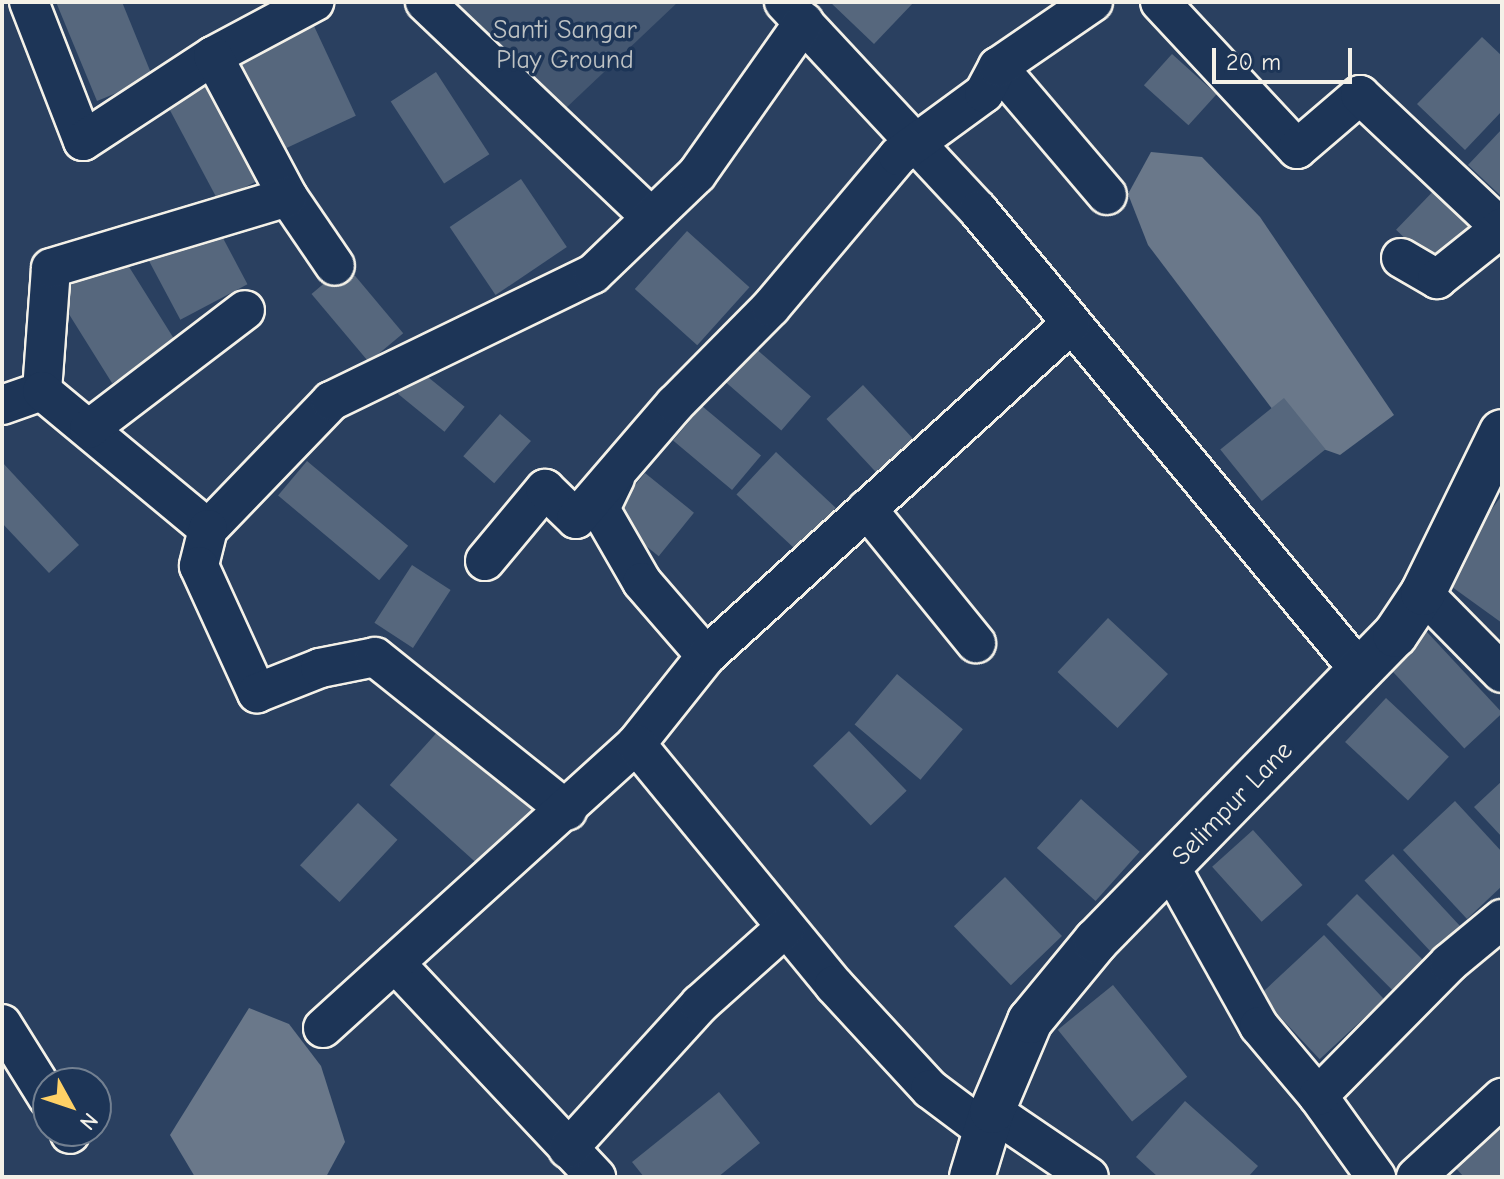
<!DOCTYPE html>
<html>
<head>
<meta charset="utf-8">
<style>
	body { margin:0 }
	#map { position:relative; width:1504px; height:1179px; overflow:hidden; background:#2a4060; font-family:"Comic Neue",sans-serif }
	div>[style] { position:absolute }
	[style*='--x'] { left:calc(var(--x)*1px); top:calc(var(--y)*1px); width:calc(var(--w)*1px); rotate:calc(var(--a)*1deg) }
	.green>* { inset:0; background:#445771 }
	.water>* { inset:0; background:#6a788a }
	.building>* { inset:0; background:#56677d; transform-origin:0 0 }
	.roads { filter:drop-shadow(2px 0 #f4f1e8) drop-shadow(-2px 0 #f4f1e8) drop-shadow(0 2px #f4f1e8) drop-shadow(0 -2px #f4f1e8) }
	.street>* { height:38px; margin:-19px; padding:0 19px; transform-origin:19px; border-radius:19px; background:#1d3557 }
	.secondary>* { height:44px; margin:-22px; padding:0 22px; transform-origin:22px; border-radius:22px; background:#1d3557 }
	span { translate:-50% -50%; white-space:nowrap; text-align:center; line-height:1.15; -webkit-text-stroke:7px #1d3557; paint-order:stroke }
	.park-label { font-size:26px; color:#bfc3c4 }
	.street-label { font-size:26px; color:#f4f1e8 }
	.frame { position:absolute; inset:0; border:4px solid #f4f1e8; pointer-events:none }
	.north { position:absolute; left:32px; top:1067px; width:80px; height:80px; box-sizing:border-box; background:#1d3557; border:2px solid #738091; border-radius:50%; rotate:130deg; font-size:22px; font-weight:700; line-height:32px; text-align:center; color:#f4f1e8 }
	.north::after { content:''; display:block; margin:auto; width:28px; height:36px; background:#ffd166; clip-path:polygon(50% 0,100% 100%,50% 72%,0 100%) }
	.scale { position:absolute; left:1212px; top:48px; width:140px; height:36px; box-sizing:border-box; border:4px solid #f4f1e8; border-top:0; padding-left:10px; font-size:24px; line-height:28px; white-space:nowrap; color:#f4f1e8; -webkit-text-stroke:6px #1d3557; paint-order:stroke }
</style>
</head>
<body>
<div id="map">
	<div class="green">
		<div style="clip-path:polygon(456px 2px,678px 2px,566px 108px)"></div>
	</div>
	<div class="water">
		<div style="clip-path:polygon(1151px 152px,1202px 157px,1260px 217px,1394px 415px,1340px 455px,1295px 439px,1148px 245px,1128px 194px)"></div>
		<div style="clip-path:polygon(249px 1008px,289px 1024px,321px 1066px,345px 1142px,326px 1177px,195px 1177px,170px 1135px)"></div>
	</div>
	<div class="building">
		<div style="clip-path:polygon(56px 2px,122px 2px,153px 78px,97px 101px)"></div>
		<div style="clip-path:polygon(830px 2px,914px 2px,874px 44px)"></div>
		<div style="left:314px;top:26px;width:99px;height:86px;rotate:65deg"></div>
		<div style="clip-path:polygon(1482px 37px,1502px 56px,1502px 111px,1465px 150px,1417px 104px)"></div>
		<div style="left:1172px;top:54px;width:60px;height:42px;rotate:42deg"></div>
		<div style="left:208px;top:71px;width:120px;height:52px;rotate:62deg"></div>
		<div style="left:436px;top:72px;width:98px;height:54px;rotate:57deg"></div>
		<div style="clip-path:polygon(1502px 129px,1502px 197px,1468px 165px)"></div>
		<div style="left:521px;top:179px;width:82px;height:86px;rotate:56deg"></div>
		<div style="left:1444px;top:180px;width:56px;height:69px;rotate:44deg"></div>
		<div style="left:216px;top:225px;width:67px;height:76px;rotate:62deg"></div>
		<div style="left:687px;top:231px;width:84px;height:78px;rotate:42deg"></div>
		<div style="left:121px;top:254px;width:105px;height:76px;rotate:58deg"></div>
		<div style="left:346px;top:265px;width:89px;height:45px;rotate:50deg"></div>
		<div style="left:755px;top:348px;width:74px;height:45px;rotate:41deg"></div>
		<div style="left:418px;top:369px;width:60px;height:32px;rotate:39deg"></div>
		<div style="left:863px;top:385px;width:83px;height:50px;rotate:47deg"></div>
		<div style="left:1284px;top:398px;width:66px;height:82px;rotate:51deg"></div>
		<div style="left:702px;top:406px;width:77px;height:45px;rotate:40deg"></div>
		<div style="left:500px;top:414px;width:41px;height:56px;rotate:41deg"></div>
		<div style="left:776px;top:452px;width:82px;height:58px;rotate:43deg"></div>
		<div style="left:307px;top:461px;width:132px;height:45px;rotate:40deg"></div>
		<div style="clip-path:polygon(2px 462px,79px 545px,49px 573px,2px 523px)"></div>
		<div style="left:645px;top:473px;width:63px;height:56px;rotate:39deg"></div>
		<div style="clip-path:polygon(1502px 495px,1502px 623px,1441px 579px)"></div>
		<div style="left:412px;top:565px;width:46px;height:69px;rotate:33deg"></div>
		<div style="left:1108px;top:618px;width:82px;height:74px;rotate:43deg"></div>
		<div style="left:1426px;top:631px;width:112px;height:52px;rotate:47deg"></div>
		<div style="left:897px;top:674px;width:86px;height:66px;rotate:40deg"></div>
		<div style="left:1386px;top:698px;width:86px;height:60px;rotate:43deg"></div>
		<div style="left:450px;top:718px;width:123px;height:90px;rotate:42deg"></div>
		<div style="left:849px;top:731px;width:83px;height:50px;rotate:46deg"></div>
		<div style="clip-path:polygon(1502px 781px,1502px 837px,1474px 807px)"></div>
		<div style="left:1081px;top:799px;width:79px;height:66px;rotate:42deg"></div>
		<div style="clip-path:polygon(1455px 801px,1502px 852px,1502px 886px,1467px 919px,1403px 850px)"></div>
		<div style="left:358px;top:803px;width:54px;height:85px;rotate:43deg"></div>
		<div style="left:1253px;top:830px;width:74px;height:55px;rotate:48deg"></div>
		<div style="left:1393px;top:854px;width:100px;height:39px;rotate:47deg"></div>
		<div style="left:1005px;top:877px;width:82px;height:71px;rotate:46deg"></div>
		<div style="left:1357px;top:894px;width:95px;height:43px;rotate:45deg"></div>
		<div style="left:1324px;top:935px;width:88px;height:88px;rotate:47deg"></div>
		<div style="left:1113px;top:985px;width:118px;height:71px;rotate:51deg"></div>
		<div style="clip-path:polygon(719px 1092px,760px 1143px,718px 1177px,644px 1177px,632px 1162px)"></div>
		<div style="clip-path:polygon(1185px 1101px,1258px 1166px,1248px 1177px,1158px 1177px,1136px 1157px)"></div>
		<div style="clip-path:polygon(1502px 1118px,1502px 1177px,1464px 1177px,1452px 1164px)"></div>
	</div>
	<div class="roads">
		<div class="street">
			<div style="--x:29;--y:2;--w:149;--a:68.8"></div>
			<div style="--x:83;--y:141;--w:155;--a:-33.2"></div>
			<div style="--x:213;--y:56;--w:115;--a:-28.1"></div>
			<div style="--x:425;--y:2;--w:312;--a:43.6"></div>
			<div style="--x:784;--y:2;--w:284;--a:47"></div>
			<div style="--x:978;--y:210;--w:600;--a:50.34"></div>
			<div style="--x:1160;--y:2;--w:201;--a:47"></div>
			<div style="--x:1297;--y:149;--w:83;--a:-40.6"></div>
			<div style="--x:1360;--y:95;--w:195;--a:43.3"></div>
			<div style="--x:213;--y:56;--w:160;--a:62"></div>
			<div style="--x:288;--y:197;--w:83;--a:55.7"></div>
			<div style="--x:998;--y:67;--w:168;--a:49.6"></div>
			<div style="--x:1401;--y:258;--w:42;--a:30.3"></div>
			<div style="--x:1437;--y:279;--w:82;--a:-38.6"></div>
			<div style="--x:42;--y:391;--w:123;--a:-85.8"></div>
			<div style="--x:51;--y:268;--w:247;--a:-16.7"></div>
			<div style="--x:2;--y:405;--w:42;--a:-19.3"></div>
			<div style="--x:42;--y:391;--w:216;--a:39.7"></div>
			<div style="--x:208;--y:529;--w:178;--a:-46.1"></div>
			<div style="--x:331;--y:401;--w:291;--a:-25.9"></div>
			<div style="--x:593;--y:274;--w:144;--a:-43.9"></div>
			<div style="--x:697;--y:174;--w:186;--a:-54.9"></div>
			<div style="--x:89;--y:429;--w:196;--a:-37.3"></div>
			<div style="--x:615;--y:478;--w:34;--a:116"></div>
			<div style="--x:600;--y:509;--w:84;--a:60.1"></div>
			<div style="--x:642;--y:582;--w:98;--a:49.1"></div>
			<div style="--x:867;--y:509;--w:173;--a:50.9"></div>
			<div style="--x:208;--y:529;--w:38;--a:104"></div>
			<div style="--x:199;--y:566;--w:140;--a:65.5"></div>
			<div style="--x:257;--y:693;--w:68;--a:-21.6"></div>
			<div style="--x:320;--y:668;--w:56;--a:-11.3"></div>
			<div style="--x:375;--y:657;--w:246;--a:38.6"></div>
			<div style="--x:485;--y:561;--w:94;--a:-50.2"></div>
			<div style="--x:545;--y:489;--w:43;--a:44.1"></div>
			<div style="--x:576;--y:519;--w:152;--a:-49.3"></div>
			<div style="--x:675;--y:404;--w:136;--a:-45.3"></div>
			<div style="--x:771;--y:307;--w:197;--a:-49.9"></div>
			<div style="--x:898;--y:156;--w:107;--a:-36.2"></div>
			<div style="--x:984;--y:93;--w:30;--a:-62"></div>
			<div style="--x:998;--y:67;--w:115;--a:-34.4"></div>
			<div style="--x:1423;--y:593;--w:112;--a:45.4"></div>
			<div style="--x:636;--y:744;--w:112;--a:-51.5"></div>
			<div style="--x:706;--y:656;--w:493;--a:-42.3"></div>
			<div style="--x:1171;--y:868;--w:181;--a:60.9"></div>
			<div style="--x:1259;--y:1026;--w:92;--a:49.9"></div>
			<div style="--x:1318;--y:1096;--w:100;--a:54.4"></div>
			<div style="--x:395;--y:963;--w:294;--a:46.8"></div>
			<div style="--x:2;--y:1024;--w:87;--a:58.1"></div>
			<div style="--x:323;--y:1028;--w:423;--a:-42.2"></div>
			<div style="--x:636;--y:744;--w:312;--a:50.6"></div>
			<div style="--x:834;--y:985;--w:142;--a:47.3"></div>
			<div style="--x:930;--y:1089;--w:70;--a:36.9"></div>
			<div style="--x:1318;--y:1096;--w:187;--a:-45.4"></div>
			<div style="--x:1449;--y:963;--w:69;--a:-39.7"></div>
			<div style="--x:992;--y:1111;--w:117;--a:34.2"></div>
			<div style="--x:69;--y:1131;--w:3;--a:72"></div>
			<div style="--x:568;--y:1149;--w:196;--a:-47.7"></div>
			<div style="--x:700;--y:1004;--w:115;--a:-41.8"></div>
			<div style="--x:1416;--y:1177;--w:117;--a:-42.6"></div>
		</div>
		<div class="secondary">
			<div style="--x:972;--y:1177;--w:69;--a:-73.1"></div>
			<div style="--x:992;--y:1111;--w:98;--a:-67.1"></div>
			<div style="--x:1030;--y:1021;--w:104;--a:-50.5"></div>
			<div style="--x:1096;--y:941;--w:428;--a:-45.7"></div>
			<div style="--x:1395;--y:635;--w:50;--a:-56.3"></div>
			<div style="--x:1423;--y:593;--w:179;--a:-63.9"></div>
		</div>
	</div>
	<div class="park-label">
		<span style="left:565px;top:46px">Santi Sangar<br>Play Ground</span>
	</div>
	<div class="street-label">
		<span style="left:1233px;top:804px;rotate:-46deg">Selimpur Lane</span>
	</div>
	<div class="frame"></div>
	<div class="north">N</div>
	<div class="scale">20 m</div>
</div>
</body>
</html>
